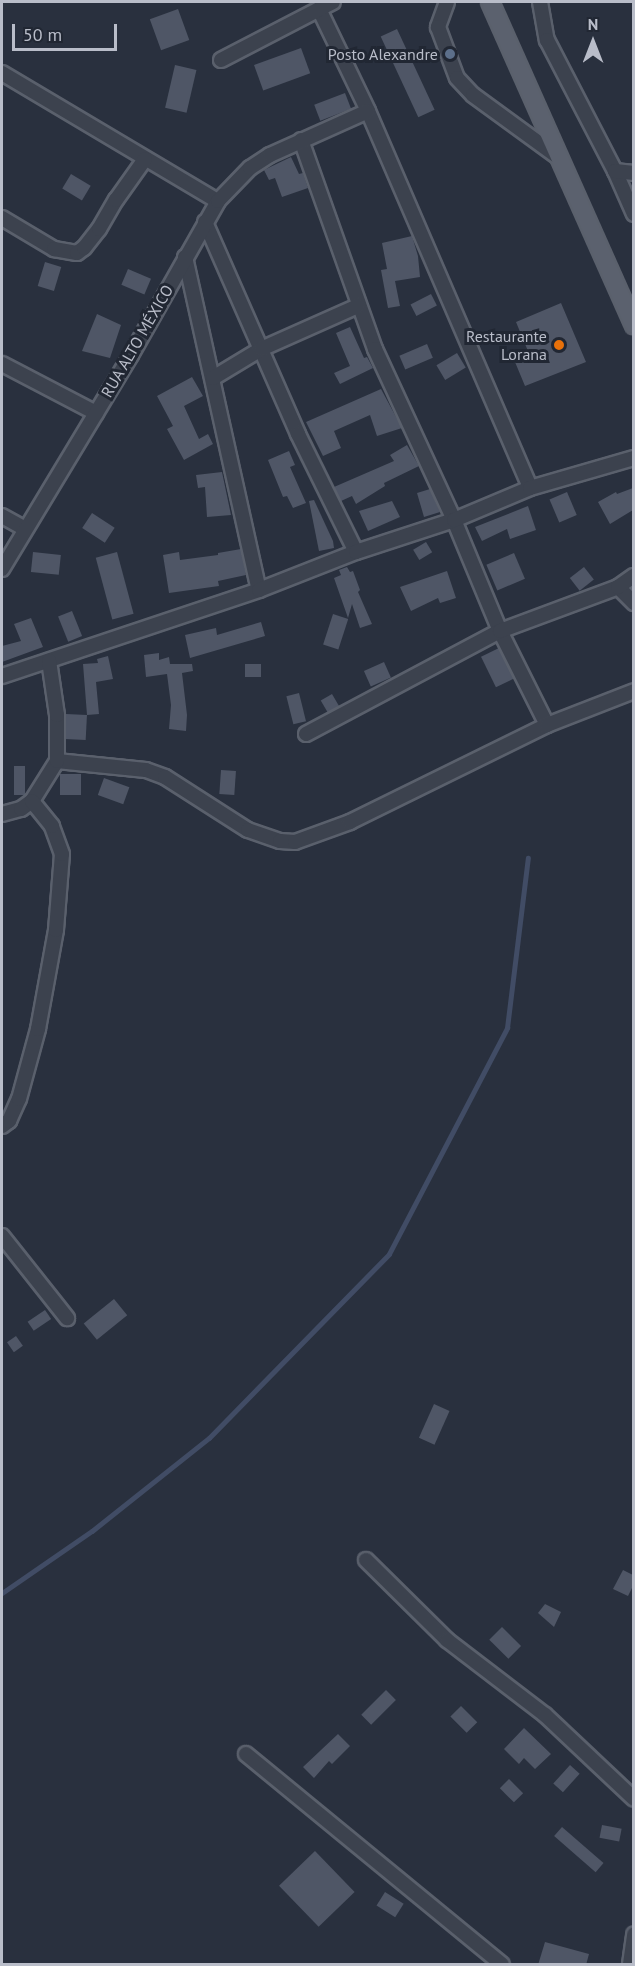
<!DOCTYPE html>
<html>
<head>
<meta charset="utf-8">
<style>
	body { margin:0 }
	#map { position:relative; width:635px; height:1966px; overflow:hidden; background:#29303e; font-family:"PT Sans",sans-serif }
	div>[style] { position:absolute }
	[style*='--x'] { left:calc(var(--x)*1px); top:calc(var(--y)*1px); width:calc(var(--w)*1px); rotate:calc(var(--a)*1deg) }
	.stream>* { height:4.5px; margin:-2.25px; padding:0 2.25px; transform-origin:2.25px; border-radius:2.25px; background:#414c65 }
	.building>* { inset:0; background:#4f5666; transform-origin:0 0 }
	.roads { filter:drop-shadow(2px 0 #5a606c) drop-shadow(-2px 0 #5a606c) drop-shadow(0 2px #5a606c) drop-shadow(0 -2px #5a606c) }
	.minor>* { height:14px; margin:-7px; padding:0 7px; transform-origin:7px; border-radius:7px; background:#3c424e }
	.major>* { height:16px; margin:-8px; padding:0 8px; transform-origin:8px; border-radius:8px; background:#5b616e }
	.dots>* { width:16px; height:16px; translate:-50% -50%; box-sizing:border-box; border:3px solid #212733; border-radius:50% }
	span { translate:-50% -50%; white-space:nowrap; text-align:center; line-height:1.15; -webkit-text-stroke:6px #212733; paint-order:stroke }
	.poi-label { font-size:16px; color:#b9bdc9 }
	.right { translate:-100% -50%; text-align:right }
	.street-label { font-size:16px; color:#b9bdc9 }
	.frame { position:absolute; inset:0; border:3px solid #b9bdc9; pointer-events:none }
	.north { position:absolute; left:563px; top:12px; width:60px; height:60px; -webkit-text-stroke:4px #212733; paint-order:stroke; rotate:0deg; font-size:16px; font-weight:700; line-height:24px; text-align:center; color:#b9bdc9 }
	.north::after { content:''; display:block; margin:auto; width:21px; height:27px; background:#b9bdc9; clip-path:polygon(50% 0,100% 100%,50% 72%,0 100%) }
	.scale { position:absolute; left:12px; top:24px; width:105px; height:27px; box-sizing:border-box; border:3px solid #b9bdc9; border-top:0; padding-left:8px; font-size:18px; line-height:21px; white-space:nowrap; color:#b9bdc9; -webkit-text-stroke:4px #212733; paint-order:stroke }
</style>
</head>
<body>
<div id="map">
	<div class="stream">
		<div style="--x:2;--y:1593;--w:109;--a:-34.6"></div>
		<div style="--x:92;--y:1531;--w:149;--a:-38.5"></div>
		<div style="--x:209;--y:1438;--w:257;--a:-45.6"></div>
		<div style="--x:389;--y:1254;--w:255;--a:-62.4"></div>
		<div style="--x:507;--y:1028;--w:171;--a:-83"></div>
	</div>
	<div class="building">
		<div style="left:178px;top:9px;width:33px;height:30px;rotate:70deg"></div>
		<div style="left:397px;top:29px;width:89px;height:18px;rotate:65deg"></div>
		<div style="left:301px;top:48px;width:27px;height:50px;rotate:70deg"></div>
		<div style="left:175px;top:65px;width:22px;height:44px;rotate:13deg"></div>
		<div style="left:345px;top:93px;width:17px;height:33px;rotate:69deg"></div>
		<div style="clip-path:polygon(291px 157px,299px 174px,303px 173px,308px 188px,282px 197px,275px 178px,269px 180px,264px 170px)"></div>
		<div style="left:71px;top:174px;width:23px;height:17px;rotate:31deg"></div>
		<div style="clip-path:polygon(412px 236px,418px 256px,420px 277px,395px 281px,400px 306px,388px 308px,381px 270px,387px 269px,382px 243px)"></div>
		<div style="left:45px;top:262px;width:17px;height:25px;rotate:17deg"></div>
		<div style="left:128px;top:269px;width:25px;height:17px;rotate:23deg"></div>
		<div style="left:431px;top:294px;width:13px;height:23px;rotate:63deg"></div>
		<div style="clip-path:polygon(561px 303px,586px 362px,525px 386px,515px 362px,530px 356px,516px 322px)"></div>
		<div style="clip-path:polygon(97px 314px,121px 325px,110px 358px,82px 351px)"></div>
		<div style="clip-path:polygon(350px 327px,364px 358px,367px 357px,373px 368px,340px 384px,334px 373px,350px 366px,336px 333px)"></div>
		<div style="left:427px;top:344px;width:15px;height:30px;rotate:67deg"></div>
		<div style="left:457px;top:353px;width:17px;height:24px;rotate:59deg"></div>
		<div style="clip-path:polygon(192px 377px,203px 396px,184px 406px,199px 439px,208px 434px,213px 444px,184px 460px,167px 429px,173px 426px,157px 396px)"></div>
		<div style="clip-path:polygon(381px 389px,402px 428px,377px 436px,370px 415px,334px 431px,341px 448px,323px 456px,306px 422px)"></div>
		<div style="clip-path:polygon(407px 445px,419px 466px,384px 483px,385px 486px,356px 504px,352px 496px,341px 501px,334px 487px,394px 461px,390px 455px)"></div>
		<div style="clip-path:polygon(289px 451px,295px 465px,290px 467px,306px 503px,293px 508px,287px 496px,283px 497px,268px 460px)"></div>
		<div style="clip-path:polygon(222px 472px,231px 515px,207px 517px,205px 487px,198px 488px,196px 475px)"></div>
		<div style="clip-path:polygon(633px 488px,633px 510px,610px 524px,598px 502px,616px 492px,617px 494px)"></div>
		<div style="clip-path:polygon(430px 489px,440px 512px,424px 517px,417px 493px)"></div>
		<div style="left:567px;top:492px;width:25px;height:19px;rotate:67deg"></div>
		<div style="clip-path:polygon(314px 500px,333px 541px,334px 548px,319px 551px,309px 501px)"></div>
		<div style="clip-path:polygon(392px 501px,400px 517px,368px 531px,359px 511px)"></div>
		<div style="clip-path:polygon(528px 506px,536px 530px,510px 539px,507px 529px,482px 541px,475px 527px)"></div>
		<div style="left:92px;top:513px;width:27px;height:18px;rotate:33deg"></div>
		<div style="left:426px;top:542px;width:12px;height:15px;rotate:59deg"></div>
		<div style="clip-path:polygon(241px 549px,246px 575px,218px 581px,219px 586px,169px 593px,163px 555px,179px 552px,180px 560px,218px 555px,218px 553px)"></div>
		<div style="left:33px;top:552px;width:28px;height:20px;rotate:6deg"></div>
		<div style="left:117px;top:552px;width:64px;height:22px;rotate:75deg"></div>
		<div style="left:514px;top:553px;width:28px;height:30px;rotate:67deg"></div>
		<div style="clip-path:polygon(347px 567px,350px 572px,353px 571px,360px 590px,358px 592px,372px 624px,360px 628px,352px 604px,348px 618px,334px 578px,341px 575px,339px 570px)"></div>
		<div style="left:584px;top:567px;width:16px;height:18px;rotate:52deg"></div>
		<div style="clip-path:polygon(447px 571px,456px 598px,440px 603px,438px 598px,411px 611px,400px 587px)"></div>
		<div style="left:72px;top:611px;width:27px;height:15px;rotate:68deg"></div>
		<div style="left:333px;top:614px;width:16px;height:32px;rotate:18deg"></div>
		<div style="clip-path:polygon(31px 618px,43px 647px,2px 662px,2px 646px,21px 641px,14px 624px)"></div>
		<div style="clip-path:polygon(261px 622px,265px 636px,190px 658px,185px 635px,216px 628px,217px 635px)"></div>
		<div style="left:499px;top:648px;width:34px;height:20px;rotate:64deg"></div>
		<div style="clip-path:polygon(159px 653px,159px 660px,169px 657px,170px 664px,192px 664px,193px 671px,182px 673px,187px 715px,186px 731px,169px 729px,171px 705px,167px 674px,146px 677px,144px 655px)"></div>
		<div style="clip-path:polygon(108px 656px,113px 679px,96px 682px,99px 714px,87px 715px,83px 664px,98px 663px,97px 659px)"></div>
		<div style="left:384px;top:662px;width:17px;height:22px;rotate:66deg"></div>
		<div style="left:245px;top:664px;width:16px;height:13px"></div>
		<div style="left:299px;top:693px;width:29px;height:13px;rotate:76deg"></div>
		<div style="left:332px;top:694px;width:14px;height:13px;rotate:60deg"></div>
		<div style="left:66px;top:714px;width:21px;height:25px;rotate:3deg"></div>
		<div style="left:14px;top:766px;width:11px;height:29px"></div>
		<div style="left:221px;top:770px;width:15px;height:24px;rotate:4deg"></div>
		<div style="left:60px;top:774px;width:21px;height:21px"></div>
		<div style="left:104px;top:778px;width:27px;height:18px;rotate:20deg"></div>
		<div style="left:114px;top:1299px;width:21px;height:39px;rotate:51deg"></div>
		<div style="left:45px;top:1310px;width:11px;height:21px;rotate:56deg"></div>
		<div style="left:16px;top:1336px;width:12px;height:11px;rotate:55deg"></div>
		<div style="left:434px;top:1404px;width:17px;height:37px;rotate:24deg"></div>
		<div style="clip-path:polygon(623px 1570px,633px 1575px,633px 1586px,628px 1596px,613px 1589px)"></div>
		<div style="clip-path:polygon(545px 1604px,561px 1612px,554px 1627px,538px 1613px)"></div>
		<div style="left:502px;top:1627px;width:27px;height:18px;rotate:45deg"></div>
		<div style="left:386px;top:1690px;width:14px;height:35px;rotate:45deg"></div>
		<div style="left:461px;top:1706px;width:23px;height:15px;rotate:45deg"></div>
		<div style="clip-path:polygon(524px 1728px,551px 1754px,535px 1769px,524px 1758px,519px 1764px,504px 1749px)"></div>
		<div style="clip-path:polygon(338px 1734px,350px 1746px,332px 1764px,329px 1761px,314px 1778px,303px 1767px)"></div>
		<div style="left:570px;top:1765px;width:13px;height:25px;rotate:42deg"></div>
		<div style="left:509px;top:1779px;width:20px;height:13px;rotate:45deg"></div>
		<div style="left:602px;top:1825px;width:20px;height:13px;rotate:11deg"></div>
		<div style="left:562px;top:1827px;width:55px;height:12px;rotate:41deg"></div>
		<div style="left:315px;top:1851px;width:57px;height:50px;rotate:46deg"></div>
		<div style="left:385px;top:1892px;width:22px;height:16px;rotate:32deg"></div>
		<div style="clip-path:polygon(545px 1942px,589px 1954px,586px 1965px,538px 1965px)"></div>
	</div>
	<div class="roads">
		<div class="minor">
			<div style="--x:447;--y:2;--w:27;--a:110"></div>
			<div style="--x:438;--y:27;--w:54;--a:69.6"></div>
			<div style="--x:457;--y:78;--w:23;--a:47"></div>
			<div style="--x:473;--y:95;--w:105;--a:36.1"></div>
			<div style="--x:540;--y:2;--w:39;--a:80"></div>
			<div style="--x:547;--y:40;--w:148;--a:62.6"></div>
			<div style="--x:615;--y:171;--w:47;--a:66.2"></div>
			<div style="--x:319;--y:9;--w:113;--a:64.3"></div>
			<div style="--x:368;--y:111;--w:410;--a:66.7"></div>
			<div style="--x:221;--y:60;--w:126;--a:-27.4"></div>
			<div style="--x:2;--y:73;--w:251;--a:30.7"></div>
			<div style="--x:301;--y:140;--w:222;--a:70.5"></div>
			<div style="--x:375;--y:349;--w:188;--a:65.2"></div>
			<div style="--x:454;--y:520;--w:120;--a:67.5"></div>
			<div style="--x:500;--y:631;--w:105;--a:63.4"></div>
			<div style="--x:615;--y:171;--w:19;--a:6"></div>
			<div style="--x:2;--y:218;--w:61;--a:30.8"></div>
			<div style="--x:54;--y:249;--w:23;--a:10"></div>
			<div style="--x:77;--y:253;--w:9;--a:-36"></div>
			<div style="--x:84;--y:248;--w:24;--a:-52"></div>
			<div style="--x:99;--y:229;--w:34;--a:-60"></div>
			<div style="--x:116;--y:200;--w:50;--a:-54.7"></div>
			<div style="--x:205;--y:222;--w:232;--a:66.3"></div>
			<div style="--x:298;--y:434;--w:131;--a:63.8"></div>
			<div style="--x:185;--y:257;--w:341;--a:77.5"></div>
			<div style="--x:2;--y:364;--w:106;--a:27.5"></div>
			<div style="--x:213;--y:378;--w:56;--a:-31.1"></div>
			<div style="--x:261;--y:349;--w:106;--a:-23.9"></div>
			<div style="--x:2;--y:516;--w:26;--a:29"></div>
			<div style="--x:2;--y:569;--w:250;--a:-58.9"></div>
			<div style="--x:131;--y:355;--w:177;--a:-60.5"></div>
			<div style="--x:218;--y:201;--w:46;--a:-45.9"></div>
			<div style="--x:250;--y:168;--w:24;--a:-33"></div>
			<div style="--x:270;--y:155;--w:107;--a:-24.2"></div>
			<div style="--x:618;--y:587;--w:23;--a:45"></div>
			<div style="--x:2;--y:676;--w:271;--a:-18.5"></div>
			<div style="--x:259;--y:590;--w:104;--a:-21.4"></div>
			<div style="--x:356;--y:552;--w:103;--a:-18.1"></div>
			<div style="--x:454;--y:520;--w:82;--a:-22.8"></div>
			<div style="--x:530;--y:488;--w:108;--a:-16.1"></div>
			<div style="--x:306;--y:734;--w:220;--a:-28"></div>
			<div style="--x:500;--y:631;--w:126;--a:-20.4"></div>
			<div style="--x:618;--y:587;--w:19;--a:-35"></div>
			<div style="--x:57;--y:761;--w:89;--a:5.8"></div>
			<div style="--x:146;--y:770;--w:20;--a:20"></div>
			<div style="--x:165;--y:777;--w:98;--a:32.6"></div>
			<div style="--x:248;--y:830;--w:34;--a:19"></div>
			<div style="--x:280;--y:841;--w:15;--a:4"></div>
			<div style="--x:295;--y:842;--w:59;--a:-20"></div>
			<div style="--x:350;--y:822;--w:220;--a:-26.2"></div>
			<div style="--x:547;--y:725;--w:93;--a:-21.3"></div>
			<div style="--x:2;--y:814;--w:20;--a:-15"></div>
			<div style="--x:21;--y:809;--w:14;--a:-36"></div>
			<div style="--x:32;--y:801;--w:47;--a:-58"></div>
			<div style="--x:57;--y:761;--w:46;--a:-90"></div>
			<div style="--x:57;--y:715;--w:55;--a:-98.4"></div>
			<div style="--x:2;--y:1126;--w:9;--a:-36"></div>
			<div style="--x:9;--y:1121;--w:24;--a:-66"></div>
			<div style="--x:19;--y:1099;--w:73;--a:-74.8"></div>
			<div style="--x:38;--y:1029;--w:101;--a:-79.7"></div>
			<div style="--x:56;--y:930;--w:76;--a:-85.5"></div>
			<div style="--x:62;--y:854;--w:30;--a:-110"></div>
			<div style="--x:52;--y:826;--w:32;--a:-129"></div>
			<div style="--x:2;--y:1236;--w:105;--a:51.6"></div>
			<div style="--x:366;--y:1560;--w:114;--a:44.6"></div>
			<div style="--x:447;--y:1640;--w:123;--a:37.4"></div>
			<div style="--x:545;--y:1715;--w:122;--a:43.3"></div>
			<div style="--x:246;--y:1754;--w:331;--a:39.4"></div>
			<div style="--x:630;--y:1964;--w:30;--a:-82"></div>
		</div>
		<div class="major">
			<div style="--x:490;--y:2;--w:354;--a:66"></div>
		</div>
	</div>
	<div class="dots">
		<div style="left:450px;top:54px;background:#5c6f8a"></div>
		<div style="left:559px;top:345px;background:#e8710a"></div>
	</div>
	<div class="poi-label">
		<span class="right" style="left:438px;top:54px">Posto Alexandre</span>
		<span class="right" style="left:547px;top:345px">Restaurante<br>Lorana</span>
	</div>
	<div class="street-label">
		<span style="left:137px;top:341px;rotate:-60deg">RUA ALTO MÉXICO</span>
	</div>
	<div class="frame"></div>
	<div class="north">N</div>
	<div class="scale">50 m</div>
</div>
</body>
</html>
